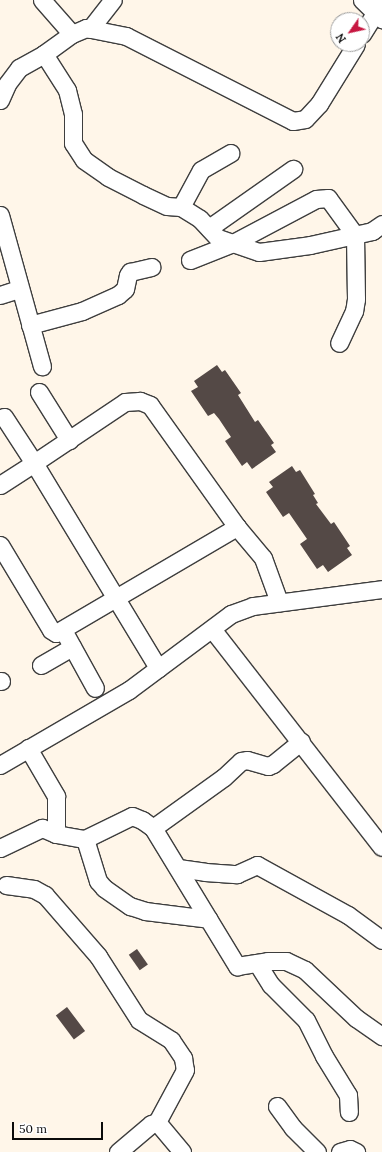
<!DOCTYPE html>
<html>
<head>
<meta charset="utf-8">
<style>
	body { margin:0 }
	#map { position:relative; width:382px; height:1152px; overflow:hidden; background:#fff6e9; font-family:Lora,serif }
	div>[style] { position:absolute }
	[style*='--x'] { left:calc(var(--x)*1px); top:calc(var(--y)*1px); width:calc(var(--w)*1px); rotate:calc(var(--a)*1deg) }
	.building>* { inset:0; background:#544946; transform-origin:0 0 }
	.roads { filter:drop-shadow(1px 0 #3e3e3e) drop-shadow(-1px 0 #3e3e3e) drop-shadow(0 1px #3e3e3e) drop-shadow(0 -1px #3e3e3e) }
	.minor>* { height:17px; margin:-8.5px; padding:0 8.5px; transform-origin:8.5px; border-radius:8.5px; background:#fff }
	span { translate:-50% -50%; white-space:nowrap; text-align:center; line-height:1.15; -webkit-text-stroke:4px #fff; paint-order:stroke }
	.north { position:absolute; left:330px; top:12px; width:40px; height:40px; box-sizing:border-box; background:#fff; border:1px solid #9d9d9d; border-radius:50%; rotate:236deg; font-size:11px; font-weight:700; line-height:16px; text-align:center; color:#0b0b0b }
	.north::after { content:''; display:block; margin:auto; width:14px; height:18px; background:#c71741; clip-path:polygon(50% 0,100% 100%,50% 72%,0 100%) }
	.scale { position:absolute; left:12px; top:1122px; width:91px; height:18px; box-sizing:border-box; border:2px solid #0b0b0b; border-top:0; padding-left:5px; font-size:12px; line-height:14px; white-space:nowrap; color:#0b0b0b; -webkit-text-stroke:3px #fff; paint-order:stroke }
</style>
</head>
<body>
<div id="map">
	<div class="building">
		<div style="clip-path:polygon(217px 365px,222px 372px,225px 370px,241px 393px,238px 395px,255px 422px,258px 420px,274px 443px,271px 445px,276px 452px,252px 469px,247px 462px,242px 466px,225px 441px,231px 437px,219px 419px,214px 413px,208px 416px,191px 391px,198px 387px,194px 381px)"></div>
		<div style="clip-path:polygon(292px 466px,296px 472px,300px 470px,315px 494px,313px 495px,318px 503px,316px 504px,331px 524px,334px 522px,350px 546px,347px 548px,352px 555px,328px 572px,323px 565px,317px 569px,300px 544px,307px 539px,289px 513px,283px 517px,266px 492px,273px 487px,269px 482px)"></div>
		<div style="left:137px;top:949px;width:19px;height:10px;rotate:55deg"></div>
		<div style="left:67px;top:1007px;width:30px;height:14px;rotate:53deg"></div>
	</div>
	<div class="roads">
		<div class="minor">
			<div style="--x:42;--y:0;--w:45;--a:48.6"></div>
			<div style="--x:72;--y:34;--w:15;--a:-23"></div>
			<div style="--x:86;--y:28;--w:41;--a:11.3"></div>
			<div style="--x:126;--y:36;--w:187;--a:27"></div>
			<div style="--x:293;--y:121;--w:12;--a:-9"></div>
			<div style="--x:305;--y:119;--w:21;--a:-47"></div>
			<div style="--x:319;--y:104;--w:70;--a:-58.3"></div>
			<div style="--x:362;--y:0;--w:28;--a:44"></div>
			<div style="--x:90;--y:29;--w:37;--a:-52"></div>
			<div style="--x:362;--y:34;--w:38;--a:-58"></div>
			<div style="--x:44;--y:54;--w:43;--a:57.4"></div>
			<div style="--x:67;--y:90;--w:25;--a:76"></div>
			<div style="--x:73;--y:114;--w:29;--a:90"></div>
			<div style="--x:73;--y:143;--w:20;--a:57"></div>
			<div style="--x:84;--y:160;--w:29;--a:35"></div>
			<div style="--x:108;--y:177;--w:39;--a:27"></div>
			<div style="--x:143;--y:195;--w:26;--a:25"></div>
			<div style="--x:167;--y:206;--w:14;--a:4"></div>
			<div style="--x:181;--y:207;--w:22;--a:32"></div>
			<div style="--x:200;--y:219;--w:26;--a:47"></div>
			<div style="--x:218;--y:238;--w:43;--a:18.9"></div>
			<div style="--x:259;--y:252;--w:51;--a:-7.8"></div>
			<div style="--x:310;--y:245;--w:64;--a:-12.7"></div>
			<div style="--x:372;--y:231;--w:12;--a:-35"></div>
			<div style="--x:0;--y:100;--w:17;--a:-66"></div>
			<div style="--x:7;--y:84;--w:20;--a:-53"></div>
			<div style="--x:19;--y:68;--w:29;--a:-29"></div>
			<div style="--x:44;--y:54;--w:34;--a:-36"></div>
			<div style="--x:181;--y:207;--w:42;--a:-61.6"></div>
			<div style="--x:201;--y:170;--w:34;--a:-30"></div>
			<div style="--x:0;--y:215;--w:157;--a:74.5"></div>
			<div style="--x:209;--y:228;--w:103;--a:-35.1"></div>
			<div style="--x:190;--y:260;--w:46;--a:-21.6"></div>
			<div style="--x:233;--y:243;--w:94;--a:-27.9"></div>
			<div style="--x:316;--y:199;--w:12;--a:-5"></div>
			<div style="--x:328;--y:198;--w:46;--a:53.9"></div>
			<div style="--x:355;--y:235;--w:64;--a:89.1"></div>
			<div style="--x:356;--y:299;--w:12;--a:99"></div>
			<div style="--x:354;--y:311;--w:35;--a:115"></div>
			<div style="--x:0;--y:295;--w:20;--a:-18"></div>
			<div style="--x:30;--y:325;--w:54;--a:-15.1"></div>
			<div style="--x:82;--y:311;--w:39;--a:-24"></div>
			<div style="--x:118;--y:295;--w:9;--a:-41"></div>
			<div style="--x:125;--y:289;--w:14;--a:-78"></div>
			<div style="--x:128;--y:275;--w:4;--a:-56"></div>
			<div style="--x:130;--y:272;--w:22;--a:-13"></div>
			<div style="--x:39;--y:392;--w:57;--a:58"></div>
			<div style="--x:0;--y:485;--w:40;--a:-32.9"></div>
			<div style="--x:34;--y:463;--w:240;--a:58.8"></div>
			<div style="--x:237;--y:527;--w:40;--a:50"></div>
			<div style="--x:263;--y:558;--w:47;--a:70"></div>
			<div style="--x:0;--y:545;--w:99;--a:59"></div>
			<div style="--x:51;--y:630;--w:6;--a:31"></div>
			<div style="--x:56;--y:633;--w:210;--a:-30.4"></div>
			<div style="--x:237;--y:527;--w:150;--a:-125.5"></div>
			<div style="--x:150;--y:405;--w:11;--a:-158"></div>
			<div style="--x:140;--y:401;--w:15;--a:176"></div>
			<div style="--x:125;--y:402;--w:110;--a:146.2"></div>
			<div style="--x:34;--y:463;--w:55;--a:-123.1"></div>
			<div style="--x:212;--y:629;--w:276;--a:52.1"></div>
			<div style="--x:63;--y:630;--w:66;--a:61.1"></div>
			<div style="--x:41;--y:665;--w:36;--a:-30"></div>
			<div style="--x:0;--y:681;--w:1;--a:0"></div>
			<div style="--x:28;--y:748;--w:56;--a:59.7"></div>
			<div style="--x:56;--y:796;--w:38;--a:90"></div>
			<div style="--x:0;--y:765;--w:149;--a:-30.2"></div>
			<div style="--x:129;--y:690;--w:127;--a:-36.7"></div>
			<div style="--x:231;--y:614;--w:23;--a:-20"></div>
			<div style="--x:253;--y:606;--w:130;--a:-7.5"></div>
			<div style="--x:153;--y:828;--w:87;--a:-35.7"></div>
			<div style="--x:224;--y:777;--w:23;--a:-43"></div>
			<div style="--x:241;--y:761;--w:6;--a:-9"></div>
			<div style="--x:247;--y:760;--w:22;--a:16"></div>
			<div style="--x:268;--y:766;--w:5;--a:-22"></div>
			<div style="--x:273;--y:764;--w:36;--a:-39"></div>
			<div style="--x:85;--y:839;--w:44;--a:72.8"></div>
			<div style="--x:98;--y:881;--w:9;--a:49"></div>
			<div style="--x:104;--y:888;--w:32;--a:35"></div>
			<div style="--x:130;--y:906;--w:16;--a:18"></div>
			<div style="--x:145;--y:911;--w:64;--a:7.1"></div>
			<div style="--x:0;--y:848;--w:47;--a:-25.5"></div>
			<div style="--x:42;--y:828;--w:15;--a:23"></div>
			<div style="--x:56;--y:834;--w:29;--a:10"></div>
			<div style="--x:85;--y:839;--w:52;--a:-26.1"></div>
			<div style="--x:132;--y:816;--w:11;--a:22"></div>
			<div style="--x:142;--y:820;--w:14;--a:36"></div>
			<div style="--x:153;--y:828;--w:162;--a:58.7"></div>
			<div style="--x:237;--y:966;--w:31;--a:-9"></div>
			<div style="--x:268;--y:961;--w:18;--a:0"></div>
			<div style="--x:286;--y:961;--w:21;--a:25"></div>
			<div style="--x:305;--y:970;--w:70;--a:43.3"></div>
			<div style="--x:356;--y:1018;--w:32;--a:35"></div>
			<div style="--x:178;--y:868;--w:27;--a:8"></div>
			<div style="--x:205;--y:872;--w:32;--a:4"></div>
			<div style="--x:237;--y:874;--w:22;--a:-24"></div>
			<div style="--x:257;--y:865;--w:104;--a:28.8"></div>
			<div style="--x:348;--y:915;--w:42;--a:36.3"></div>
			<div style="--x:6;--y:885;--w:28;--a:8"></div>
			<div style="--x:34;--y:889;--w:13;--a:29"></div>
			<div style="--x:45;--y:895;--w:81;--a:49"></div>
			<div style="--x:98;--y:956;--w:76;--a:57.4"></div>
			<div style="--x:139;--y:1020;--w:38;--a:32"></div>
			<div style="--x:171;--y:1040;--w:22;--a:56"></div>
			<div style="--x:183;--y:1058;--w:12;--a:81"></div>
			<div style="--x:185;--y:1070;--w:59;--a:118.3"></div>
			<div style="--x:257;--y:963;--w:26;--a:58"></div>
			<div style="--x:271;--y:985;--w:49;--a:45"></div>
			<div style="--x:306;--y:1020;--w:40;--a:63.4"></div>
			<div style="--x:324;--y:1056;--w:46;--a:58.4"></div>
			<div style="--x:348;--y:1095;--w:17;--a:87"></div>
			<div style="--x:277;--y:1106;--w:27;--a:54"></div>
			<div style="--x:293;--y:1128;--w:34;--a:45"></div>
			<div style="--x:118;--y:1152;--w:43;--a:-40.3"></div>
			<div style="--x:151;--y:1124;--w:6;--a:-18"></div>
			<div style="--x:157;--y:1122;--w:39;--a:50"></div>
			<div style="--x:340;--y:1152;--w:10;--a:-17"></div>
			<div style="--x:350;--y:1149;--w:7;--a:27"></div>
		</div>
	</div>
	<div class="north">N</div>
	<div class="scale">50 m</div>
</div>
</body>
</html>
